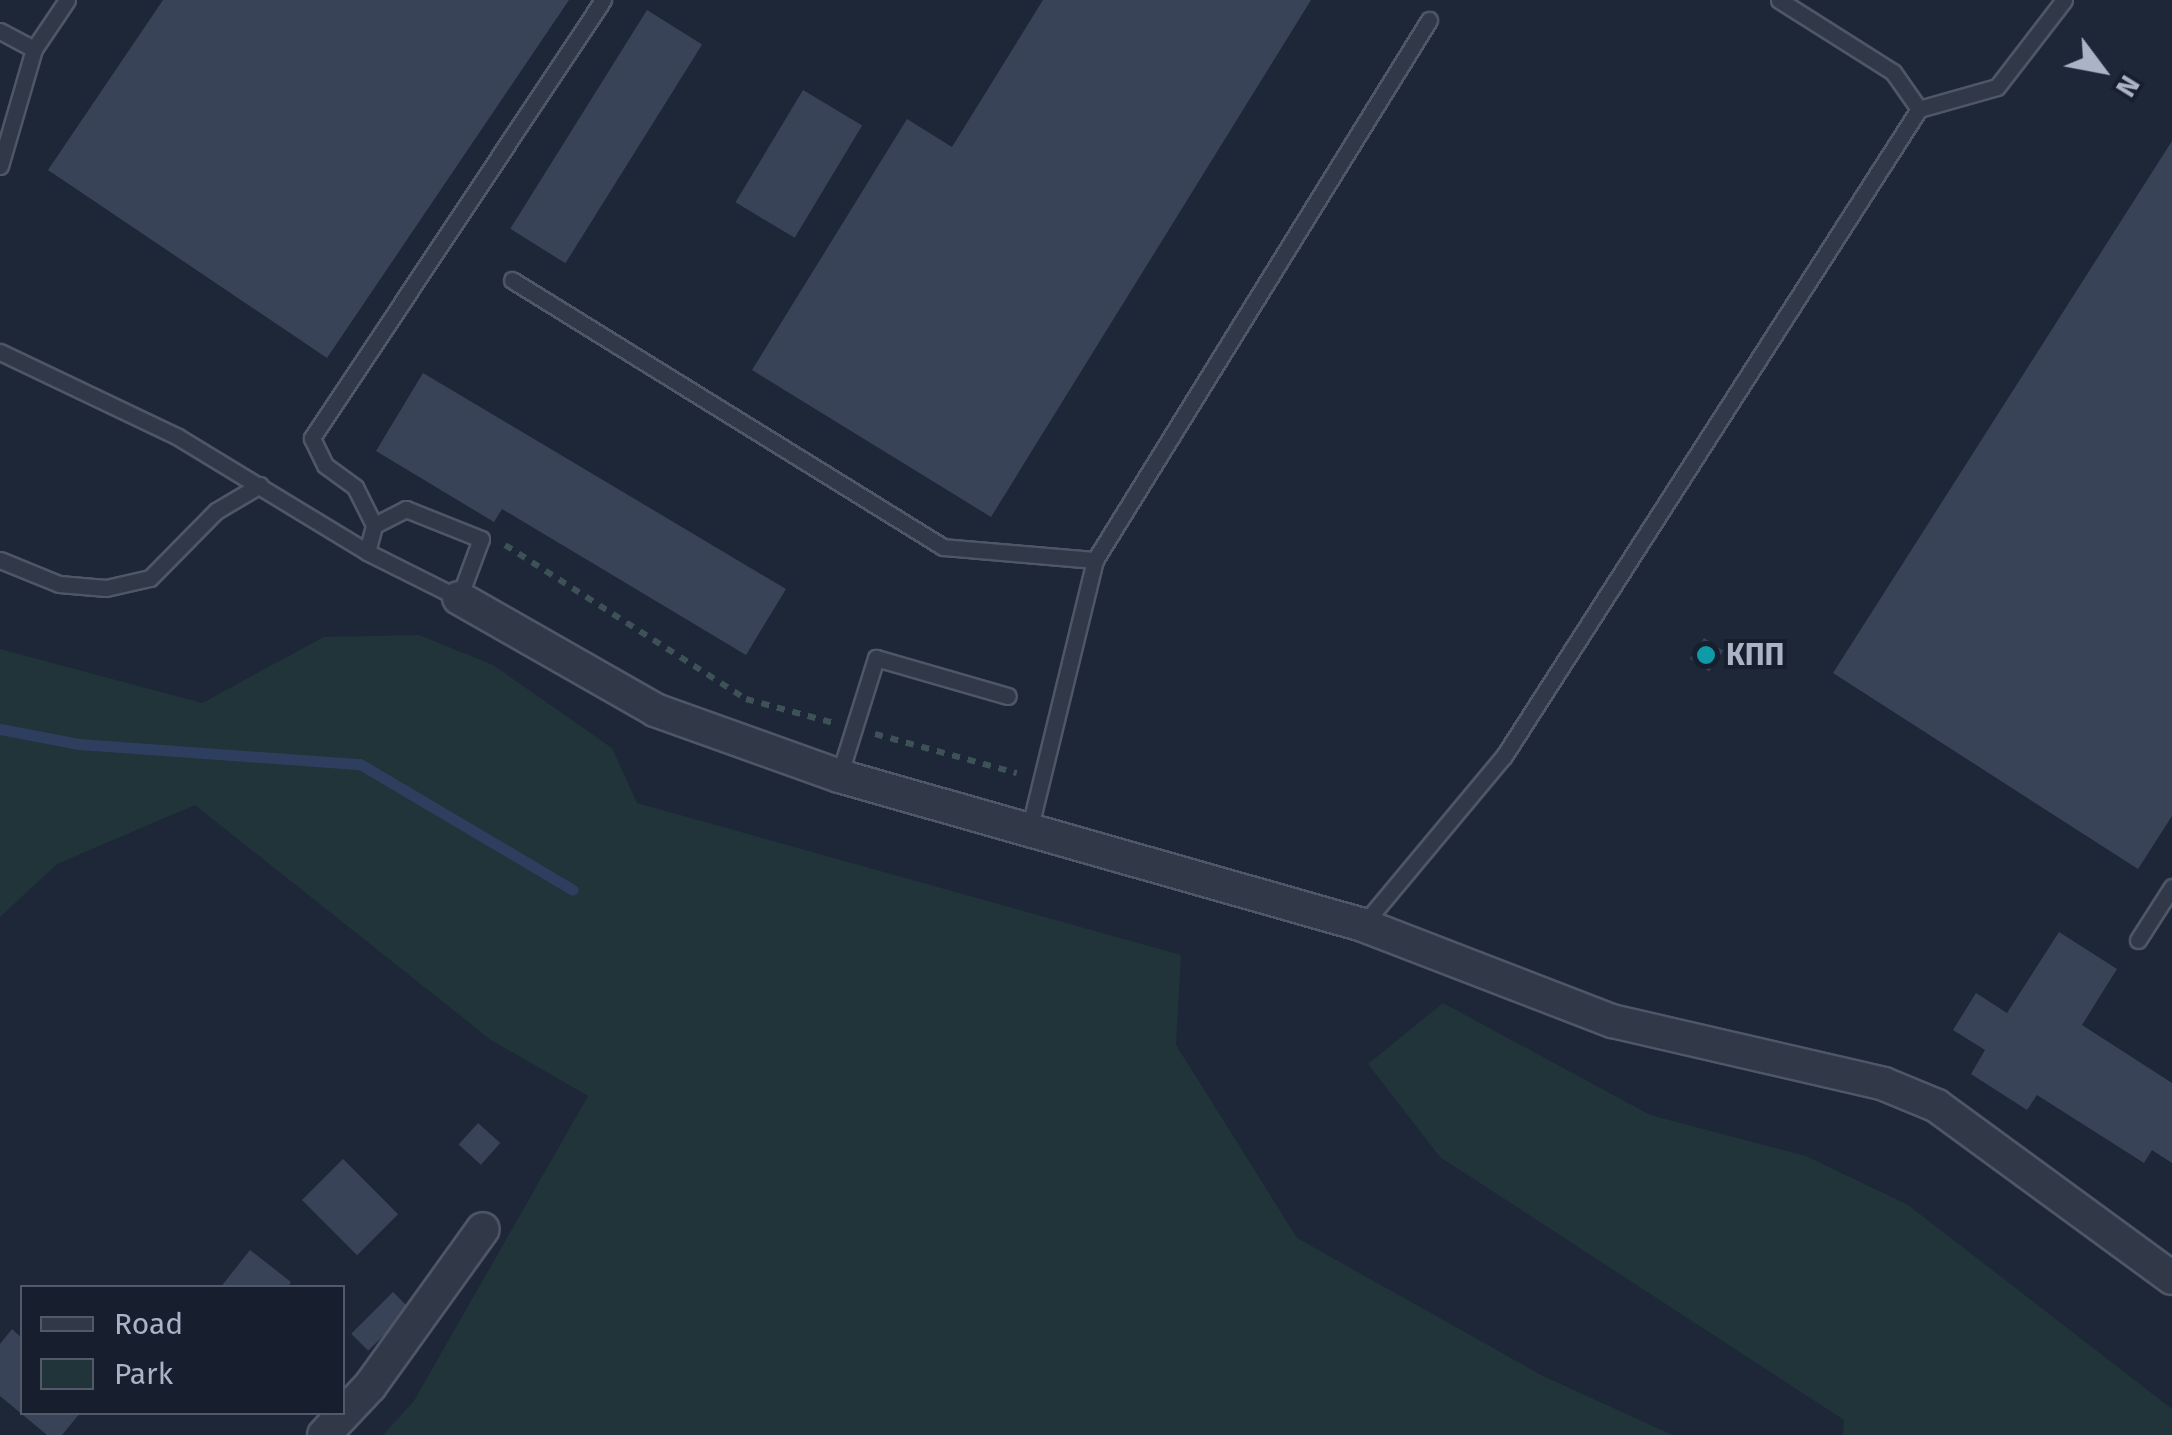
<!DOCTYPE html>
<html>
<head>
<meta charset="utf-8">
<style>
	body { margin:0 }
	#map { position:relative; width:2172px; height:1435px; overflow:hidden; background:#1e2738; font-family:"Fira Sans",sans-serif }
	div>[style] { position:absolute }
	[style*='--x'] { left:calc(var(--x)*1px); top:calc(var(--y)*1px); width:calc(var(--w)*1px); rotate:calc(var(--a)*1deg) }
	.green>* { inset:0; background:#203439 }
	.stream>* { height:11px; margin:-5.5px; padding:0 5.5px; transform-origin:5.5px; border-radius:5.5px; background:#2d3e5e }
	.building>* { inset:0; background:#394358; transform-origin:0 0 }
	.path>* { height:6px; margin-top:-3px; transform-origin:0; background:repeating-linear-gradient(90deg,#3d5157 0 8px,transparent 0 16px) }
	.roads { filter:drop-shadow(2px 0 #4f5667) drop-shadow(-2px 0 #4f5667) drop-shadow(0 2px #4f5667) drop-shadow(0 -2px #4f5667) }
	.lane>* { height:15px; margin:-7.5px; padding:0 7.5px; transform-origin:7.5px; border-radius:7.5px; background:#313948 }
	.street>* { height:32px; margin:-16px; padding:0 16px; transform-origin:16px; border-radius:16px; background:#313948 }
	.dots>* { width:28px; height:28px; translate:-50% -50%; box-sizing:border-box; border:5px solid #171e2d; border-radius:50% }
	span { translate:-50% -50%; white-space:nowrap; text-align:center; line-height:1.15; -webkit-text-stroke:8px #171e2d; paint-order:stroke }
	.poi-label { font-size:30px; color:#abb3c6; font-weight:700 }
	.left { translate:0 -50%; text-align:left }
	.legend { position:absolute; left:20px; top:1285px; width:325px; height:130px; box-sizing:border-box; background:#171e2d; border:2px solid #525a6a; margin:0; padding:12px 18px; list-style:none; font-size:30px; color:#abb3c6 }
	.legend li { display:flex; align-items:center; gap:20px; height:50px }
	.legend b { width:50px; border:2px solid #525a6a }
	.north { position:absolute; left:2052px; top:20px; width:100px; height:100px; -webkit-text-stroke:8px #171e2d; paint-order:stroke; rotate:122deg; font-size:28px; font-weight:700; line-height:40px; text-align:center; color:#abb3c6 }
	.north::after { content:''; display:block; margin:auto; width:35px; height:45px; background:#abb3c6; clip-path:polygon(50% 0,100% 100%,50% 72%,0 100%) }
</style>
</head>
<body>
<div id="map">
	<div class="green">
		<div style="clip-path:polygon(419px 635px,493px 665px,612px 748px,637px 803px,1181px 955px,1176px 1045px,1297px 1238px,1541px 1375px,1672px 1435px,383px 1435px,414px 1401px,588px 1096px,491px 1040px,195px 805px,57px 864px,0 917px,0 649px,202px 703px,324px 637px)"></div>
		<div style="clip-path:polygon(1443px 1003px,1650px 1115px,1806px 1156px,1908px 1205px,2172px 1409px,2172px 1435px,1843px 1435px,1844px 1420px,1440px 1157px,1368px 1064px)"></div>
	</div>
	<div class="stream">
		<div style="--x:0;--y:729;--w:80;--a:10.8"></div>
		<div style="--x:79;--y:744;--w:282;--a:4.1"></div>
		<div style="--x:360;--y:764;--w:247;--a:30.6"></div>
	</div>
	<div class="building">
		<div style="clip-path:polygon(163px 0,569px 0,327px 358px,48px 170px)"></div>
		<div style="clip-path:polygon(1043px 0,1311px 0,991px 517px,752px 370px,907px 119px,952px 147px)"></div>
		<div style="left:647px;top:10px;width:65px;height:258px;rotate:32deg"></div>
		<div style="left:803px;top:90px;width:69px;height:131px;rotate:31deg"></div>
		<div style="clip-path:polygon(2172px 141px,2172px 816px,2138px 869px,1833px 673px)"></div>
		<div style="clip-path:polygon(423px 373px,786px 589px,746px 655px,502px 509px,494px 522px,376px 451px)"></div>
		<div style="left:1704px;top:638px;width:23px;height:25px;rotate:34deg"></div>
		<div style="clip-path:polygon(2059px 932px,2117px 969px,2082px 1025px,2172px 1083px,2172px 1163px,2152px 1150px,2144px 1163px,2037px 1095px,2027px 1110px,1971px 1074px,1985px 1050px,1953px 1030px,1976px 993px,2007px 1013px)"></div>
		<div style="left:478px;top:1123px;width:30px;height:29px;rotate:42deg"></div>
		<div style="left:343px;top:1159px;width:78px;height:58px;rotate:45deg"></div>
		<div style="clip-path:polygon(250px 1250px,291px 1282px,287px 1288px,220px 1288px)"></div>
		<div style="left:393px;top:1292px;width:24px;height:59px;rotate:45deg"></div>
		<div style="clip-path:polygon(12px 1329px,22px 1338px,22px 1412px,81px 1412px,62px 1435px,47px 1435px,0 1396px,0 1344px)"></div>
	</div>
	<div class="path">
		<div style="--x:505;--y:545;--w:286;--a:32.6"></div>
		<div style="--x:746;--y:699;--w:91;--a:15.3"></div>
		<div style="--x:875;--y:734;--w:147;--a:15.4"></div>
	</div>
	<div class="roads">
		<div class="lane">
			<div style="--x:0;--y:31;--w:38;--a:28"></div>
			<div style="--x:1919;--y:109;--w:81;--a:-15.8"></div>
			<div style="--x:1997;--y:87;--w:110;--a:-52.4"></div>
			<div style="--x:0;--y:166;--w:122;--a:-73.8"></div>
			<div style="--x:34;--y:49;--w:59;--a:-56"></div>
			<div style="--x:512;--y:280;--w:507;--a:31.78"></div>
			<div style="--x:943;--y:547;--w:153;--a:4.9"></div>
			<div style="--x:1095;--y:560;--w:278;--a:103.7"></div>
			<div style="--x:0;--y:352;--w:197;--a:25.5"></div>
			<div style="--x:178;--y:437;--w:221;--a:31.3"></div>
			<div style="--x:367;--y:552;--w:103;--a:26.6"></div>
			<div style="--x:459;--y:598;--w:63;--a:-69.6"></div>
			<div style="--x:481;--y:539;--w:81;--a:-158.2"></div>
			<div style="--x:406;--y:509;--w:36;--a:153"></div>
			<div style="--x:367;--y:552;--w:28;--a:-75"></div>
			<div style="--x:374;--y:525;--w:42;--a:-116.6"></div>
			<div style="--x:355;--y:487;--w:37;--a:-144"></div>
			<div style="--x:325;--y:465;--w:30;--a:-116"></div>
			<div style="--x:312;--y:438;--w:526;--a:-56.4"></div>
			<div style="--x:0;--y:560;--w:64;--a:22.1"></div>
			<div style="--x:59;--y:584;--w:47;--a:4.9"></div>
			<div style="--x:106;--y:588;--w:45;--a:-12.8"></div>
			<div style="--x:150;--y:578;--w:94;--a:-45.4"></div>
			<div style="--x:216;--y:511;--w:51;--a:-30.6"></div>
			<div style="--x:1095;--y:560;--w:635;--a:-58.26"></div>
			<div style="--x:839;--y:776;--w:124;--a:-72.6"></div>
			<div style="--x:876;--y:658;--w:137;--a:16.1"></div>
			<div style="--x:1363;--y:925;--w:220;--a:-50.2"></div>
			<div style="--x:1504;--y:756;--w:769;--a:-57.32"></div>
			<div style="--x:1919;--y:109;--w:45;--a:-125.1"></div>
			<div style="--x:1893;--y:72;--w:135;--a:-147.7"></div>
			<div style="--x:2138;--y:940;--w:63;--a:-57.3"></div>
		</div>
		<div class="street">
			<div style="--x:459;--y:598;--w:226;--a:29.7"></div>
			<div style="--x:655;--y:710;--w:195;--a:19.7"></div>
			<div style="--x:839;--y:776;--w:545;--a:15.87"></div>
			<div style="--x:1363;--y:925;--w:267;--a:21.1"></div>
			<div style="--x:1612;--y:1021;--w:279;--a:13"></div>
			<div style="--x:1884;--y:1084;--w:57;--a:22.5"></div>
			<div style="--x:1937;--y:1106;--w:291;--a:36.2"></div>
			<div style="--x:324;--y:1435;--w:67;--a:-46.8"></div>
			<div style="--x:370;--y:1386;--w:193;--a:-54.3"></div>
		</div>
	</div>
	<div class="dots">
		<div style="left:1706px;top:655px;background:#0f9aa8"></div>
	</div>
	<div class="poi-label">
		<span class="left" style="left:1726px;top:655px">КПП</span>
	</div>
	<ul class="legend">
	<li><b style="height:12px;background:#313948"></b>Road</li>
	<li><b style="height:28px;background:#203439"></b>Park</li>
	</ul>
	<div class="north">N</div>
</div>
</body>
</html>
